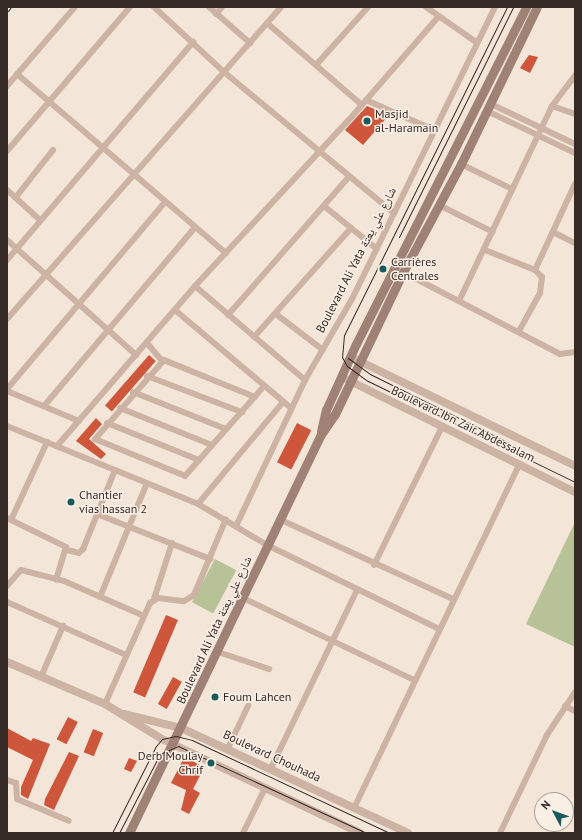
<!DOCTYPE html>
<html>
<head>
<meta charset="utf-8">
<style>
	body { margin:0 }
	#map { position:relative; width:582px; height:840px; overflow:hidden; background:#f3e5d8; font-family:"PT Sans","Noto Naskh Arabic",sans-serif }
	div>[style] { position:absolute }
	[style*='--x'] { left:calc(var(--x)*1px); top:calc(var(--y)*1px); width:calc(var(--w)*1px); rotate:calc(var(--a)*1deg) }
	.green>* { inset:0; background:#b7c397; transform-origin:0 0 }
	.building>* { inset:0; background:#ce563b; transform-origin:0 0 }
	.minor>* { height:6px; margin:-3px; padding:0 3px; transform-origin:3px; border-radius:3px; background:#ccb3a4 }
	.tertiary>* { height:8px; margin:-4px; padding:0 4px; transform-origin:4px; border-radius:4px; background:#ccb3a4 }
	.secondary>* { height:9px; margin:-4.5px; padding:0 4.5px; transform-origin:4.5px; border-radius:4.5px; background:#9f8275 }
	.tram>* { height:1px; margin:-0.5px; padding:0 0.5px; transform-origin:0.5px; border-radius:0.5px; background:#362a26 }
	.rail>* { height:4px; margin-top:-2px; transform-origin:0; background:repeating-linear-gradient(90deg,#faefe5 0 8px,#362a26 0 16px); box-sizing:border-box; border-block:1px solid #362a26 }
	.dots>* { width:11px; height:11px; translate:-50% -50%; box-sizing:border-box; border:2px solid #faefe5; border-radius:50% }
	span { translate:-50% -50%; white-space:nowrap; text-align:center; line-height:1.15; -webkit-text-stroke:3px #faefe5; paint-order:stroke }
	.poi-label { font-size:12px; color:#362a26 }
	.left { translate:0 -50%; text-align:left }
	.right { translate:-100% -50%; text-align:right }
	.street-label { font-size:12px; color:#362a26 }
	.frame { position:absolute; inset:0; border:8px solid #362a26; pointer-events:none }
	.north { position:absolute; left:534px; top:792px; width:40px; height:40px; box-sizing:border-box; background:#faefe5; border:1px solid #aca099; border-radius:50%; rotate:311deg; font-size:11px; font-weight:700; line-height:16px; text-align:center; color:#362a26 }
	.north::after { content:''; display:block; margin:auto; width:14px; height:18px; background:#195a5a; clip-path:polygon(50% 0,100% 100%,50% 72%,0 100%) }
</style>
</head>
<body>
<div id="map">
	<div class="green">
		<div style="clip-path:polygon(575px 522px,575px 647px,526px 624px)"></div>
		<div style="left:215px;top:559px;width:24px;height:49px;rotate:28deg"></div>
	</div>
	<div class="building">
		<div style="clip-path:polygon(529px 55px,538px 57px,530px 73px,520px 68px)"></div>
		<div style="clip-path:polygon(367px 106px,389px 115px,363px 145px,345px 130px)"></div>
		<div style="left:149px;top:355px;width:9px;height:67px;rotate:41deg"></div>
		<div style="clip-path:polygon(96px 418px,102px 424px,89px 439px,106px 454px,101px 459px,76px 441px)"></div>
		<div style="left:297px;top:423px;width:16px;height:44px;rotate:27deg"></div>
		<div style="left:166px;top:615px;width:13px;height:84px;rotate:23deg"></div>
		<div style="left:173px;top:677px;width:10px;height:31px;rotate:29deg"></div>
		<div style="left:68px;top:717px;width:11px;height:25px;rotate:27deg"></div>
		<div style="clip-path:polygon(7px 728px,31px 741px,33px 738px,50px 744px,28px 799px,21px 795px,21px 787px,33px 760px,7px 747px)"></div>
		<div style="left:93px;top:729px;width:11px;height:25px;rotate:22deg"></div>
		<div style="clip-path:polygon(69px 752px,79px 756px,54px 810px,44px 805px,45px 799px)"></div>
		<div style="clip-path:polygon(185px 756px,204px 768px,193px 789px,200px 793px,189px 814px,181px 810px,186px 790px,171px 783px)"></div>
		<div style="clip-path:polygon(129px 758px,137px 761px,131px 772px,124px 769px)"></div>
	</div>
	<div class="minor">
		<div style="--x:154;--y:7;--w:96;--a:42.9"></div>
		<div style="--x:224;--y:72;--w:221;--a:39.7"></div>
		<div style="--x:209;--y:7;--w:55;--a:41.3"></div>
		<div style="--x:426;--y:7;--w:61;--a:35"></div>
		<div style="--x:216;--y:14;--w:9;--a:-49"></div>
		<div style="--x:267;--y:23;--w:125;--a:40.8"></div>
		<div style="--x:316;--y:65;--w:78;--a:-48.1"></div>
		<div style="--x:17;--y:74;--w:275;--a:40.6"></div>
		<div style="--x:7;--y:86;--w:104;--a:-49.3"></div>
		<div style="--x:366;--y:100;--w:74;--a:23.8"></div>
		<div style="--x:491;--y:104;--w:93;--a:25.5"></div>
		<div style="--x:552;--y:106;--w:24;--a:19"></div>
		<div style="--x:487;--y:111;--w:98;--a:25.5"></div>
		<div style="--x:7;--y:151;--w:189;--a:-49.5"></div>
		<div style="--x:461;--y:164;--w:57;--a:26.1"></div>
		<div style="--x:7;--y:190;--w:45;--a:42.3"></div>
		<div style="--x:16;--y:197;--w:60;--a:-51.8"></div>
		<div style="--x:439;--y:205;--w:60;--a:26.6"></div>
		<div style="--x:324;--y:206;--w:68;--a:39.1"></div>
		<div style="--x:553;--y:232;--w:25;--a:27"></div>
		<div style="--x:7;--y:240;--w:173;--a:41.7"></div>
		<div style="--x:485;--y:250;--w:54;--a:21.8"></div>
		<div style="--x:535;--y:270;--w:10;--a:45"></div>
		<div style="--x:542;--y:277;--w:16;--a:97"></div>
		<div style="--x:540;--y:293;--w:43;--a:118.9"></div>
		<div style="--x:7;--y:260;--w:287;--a:-49.5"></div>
		<div style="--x:535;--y:270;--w:95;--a:-65.1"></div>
		<div style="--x:403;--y:272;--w:177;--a:27.6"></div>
		<div style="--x:560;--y:354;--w:15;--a:-8"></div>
		<div style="--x:195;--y:286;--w:145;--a:40.5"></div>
		<div style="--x:459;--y:301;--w:216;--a:-64.5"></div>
		<div style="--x:552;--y:106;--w:39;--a:-53"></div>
		<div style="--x:175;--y:310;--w:152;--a:40.2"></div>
		<div style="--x:276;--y:314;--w:59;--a:37.5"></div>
		<div style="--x:228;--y:315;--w:184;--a:-48.8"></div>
		<div style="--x:7;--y:319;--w:415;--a:-48.7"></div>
		<div style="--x:254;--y:337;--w:146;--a:-48.3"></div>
		<div style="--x:147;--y:343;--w:23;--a:50"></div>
		<div style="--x:147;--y:376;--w:102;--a:20.8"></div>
		<div style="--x:7;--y:389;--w:245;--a:-49.8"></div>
		<div style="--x:7;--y:391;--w:78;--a:22.6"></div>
		<div style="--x:133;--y:392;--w:100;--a:21.7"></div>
		<div style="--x:255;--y:397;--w:98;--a:-157.9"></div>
		<div style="--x:164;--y:360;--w:105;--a:131.1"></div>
		<div style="--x:95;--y:439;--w:97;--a:22.3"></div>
		<div style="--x:185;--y:476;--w:120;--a:-48.7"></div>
		<div style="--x:44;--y:406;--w:234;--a:-49.8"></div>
		<div style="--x:120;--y:408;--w:99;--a:21.9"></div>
		<div style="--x:107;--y:423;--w:99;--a:21.9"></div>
		<div style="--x:7;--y:426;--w:206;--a:22.2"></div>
		<div style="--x:198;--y:504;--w:80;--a:30.7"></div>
		<div style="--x:267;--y:545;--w:191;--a:26"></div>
		<div style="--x:57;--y:446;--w:211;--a:-49.2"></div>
		<div style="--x:195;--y:286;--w:225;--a:-47.2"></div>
		<div style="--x:348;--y:121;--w:138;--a:-49.1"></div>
		<div style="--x:198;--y:504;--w:133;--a:-50.2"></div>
		<div style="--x:97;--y:514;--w:122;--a:21.7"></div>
		<div style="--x:7;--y:518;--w:66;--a:26.2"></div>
		<div style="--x:66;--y:547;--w:34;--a:107"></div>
		<div style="--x:279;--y:519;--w:192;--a:24.7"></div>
		<div style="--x:11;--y:520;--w:86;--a:-65.2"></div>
		<div style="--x:237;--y:524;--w:159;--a:-64.7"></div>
		<div style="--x:305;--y:380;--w:94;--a:-59.9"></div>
		<div style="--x:352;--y:299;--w:325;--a:-63.9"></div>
		<div style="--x:67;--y:550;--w:12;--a:14"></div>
		<div style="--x:79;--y:553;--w:6;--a:-45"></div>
		<div style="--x:83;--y:549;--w:85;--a:-67.9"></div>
		<div style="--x:374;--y:565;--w:154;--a:-63.8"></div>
		<div style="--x:7;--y:586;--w:21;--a:-49"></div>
		<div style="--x:21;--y:570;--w:44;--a:14.3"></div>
		<div style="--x:64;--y:581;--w:85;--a:23.6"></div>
		<div style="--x:100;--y:597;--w:123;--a:-67.6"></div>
		<div style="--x:243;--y:598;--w:190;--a:25.6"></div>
		<div style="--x:154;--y:599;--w:59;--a:-72.2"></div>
		<div style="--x:7;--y:602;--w:130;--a:24"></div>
		<div style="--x:218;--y:652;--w:54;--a:18.4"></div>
		<div style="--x:41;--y:677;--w:56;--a:-66.7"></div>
		<div style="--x:105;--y:704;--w:111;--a:-66"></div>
		<div style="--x:150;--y:603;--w:9;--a:-32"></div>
		<div style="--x:158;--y:598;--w:26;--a:7"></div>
		<div style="--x:184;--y:601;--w:12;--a:-31"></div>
		<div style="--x:194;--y:595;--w:82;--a:-67.2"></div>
		<div style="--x:565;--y:706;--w:11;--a:27"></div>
		<div style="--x:228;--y:748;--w:47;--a:-64.5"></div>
		<div style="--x:271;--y:768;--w:198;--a:-64.2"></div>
		<div style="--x:7;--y:780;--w:9;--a:18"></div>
		<div style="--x:16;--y:783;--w:16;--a:86"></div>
		<div style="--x:17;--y:799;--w:56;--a:22.9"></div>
		<div style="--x:354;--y:808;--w:381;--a:-64.3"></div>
		<div style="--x:243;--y:833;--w:50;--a:-63.9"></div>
		<div style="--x:500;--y:833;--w:109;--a:-64.4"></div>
		<div style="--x:547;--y:735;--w:51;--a:-56.9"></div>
	</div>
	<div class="tertiary">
		<div style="--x:351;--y:357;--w:249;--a:25.9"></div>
		<div style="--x:346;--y:379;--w:255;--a:26.3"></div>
		<div style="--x:7;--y:662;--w:107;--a:23.2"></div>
		<div style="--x:105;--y:704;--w:67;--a:31.6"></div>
		<div style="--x:162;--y:739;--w:219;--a:25.4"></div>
		<div style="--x:124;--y:714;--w:59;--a:13.8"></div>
		<div style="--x:181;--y:728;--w:250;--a:24.8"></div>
	</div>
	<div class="secondary">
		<div style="--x:321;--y:431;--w:22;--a:-77"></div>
		<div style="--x:326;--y:410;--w:72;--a:-65.6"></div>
		<div style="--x:356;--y:344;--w:377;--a:-63.2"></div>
		<div style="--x:129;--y:833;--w:441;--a:-64.3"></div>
		<div style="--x:320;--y:436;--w:27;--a:-56"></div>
		<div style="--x:335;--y:414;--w:157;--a:-64.4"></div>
		<div style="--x:403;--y:272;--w:123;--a:-61.8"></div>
		<div style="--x:461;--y:164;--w:174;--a:-64.2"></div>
	</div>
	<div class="tram">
		<div style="--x:507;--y:7;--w:366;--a:116.4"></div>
		<div style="--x:344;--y:335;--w:22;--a:95"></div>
		<div style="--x:342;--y:357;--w:10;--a:61"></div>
		<div style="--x:347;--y:366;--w:26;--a:36"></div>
		<div style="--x:368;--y:381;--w:230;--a:26"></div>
		<div style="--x:399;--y:237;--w:257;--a:-63.6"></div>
		<div style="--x:348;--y:358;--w:27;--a:36"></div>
		<div style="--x:370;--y:374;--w:155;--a:26.4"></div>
		<div style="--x:112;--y:833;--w:97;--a:-63.2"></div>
		<div style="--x:156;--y:746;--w:9;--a:-49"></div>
		<div style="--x:162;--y:739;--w:14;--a:-12"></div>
		<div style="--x:176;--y:736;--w:16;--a:14"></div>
		<div style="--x:192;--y:740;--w:219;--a:25.2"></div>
		<div style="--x:119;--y:833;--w:89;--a:-62.6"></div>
		<div style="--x:160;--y:754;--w:20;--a:-24"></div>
		<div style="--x:178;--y:746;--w:207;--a:24.8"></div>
	</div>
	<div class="rail">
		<div style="--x:7;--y:11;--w:5;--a:-53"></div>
	</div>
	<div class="dots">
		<div style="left:367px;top:121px;background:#195a5a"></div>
		<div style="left:383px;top:269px;background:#195a5a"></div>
		<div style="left:71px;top:502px;background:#195a5a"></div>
		<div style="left:215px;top:697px;background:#195a5a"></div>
		<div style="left:211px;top:763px;background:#195a5a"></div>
	</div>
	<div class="poi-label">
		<span class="left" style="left:375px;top:121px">Masjid<br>al-Haramain</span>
		<span class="left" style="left:391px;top:269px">Carrières<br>Centrales</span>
		<span class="left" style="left:79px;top:502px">Chantier<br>vias hassan 2</span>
		<span class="left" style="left:223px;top:697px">Foum Lahcen</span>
		<span class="right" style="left:203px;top:763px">Derb Moulay<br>Chrif</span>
	</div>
	<div class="street-label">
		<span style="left:356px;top:260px;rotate:-63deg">Boulevard Ali Yata شارع علي يعتة</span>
		<span style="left:463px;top:424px;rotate:26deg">Boulevard Ibn Zair Abdessalam</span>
		<span style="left:214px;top:630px;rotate:-65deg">Boulevard Ali Yata شارع علي يعتة</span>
		<span style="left:272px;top:756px;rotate:25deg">Boulevard Chouhada</span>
	</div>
	<div class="frame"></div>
	<div class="north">N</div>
</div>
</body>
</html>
